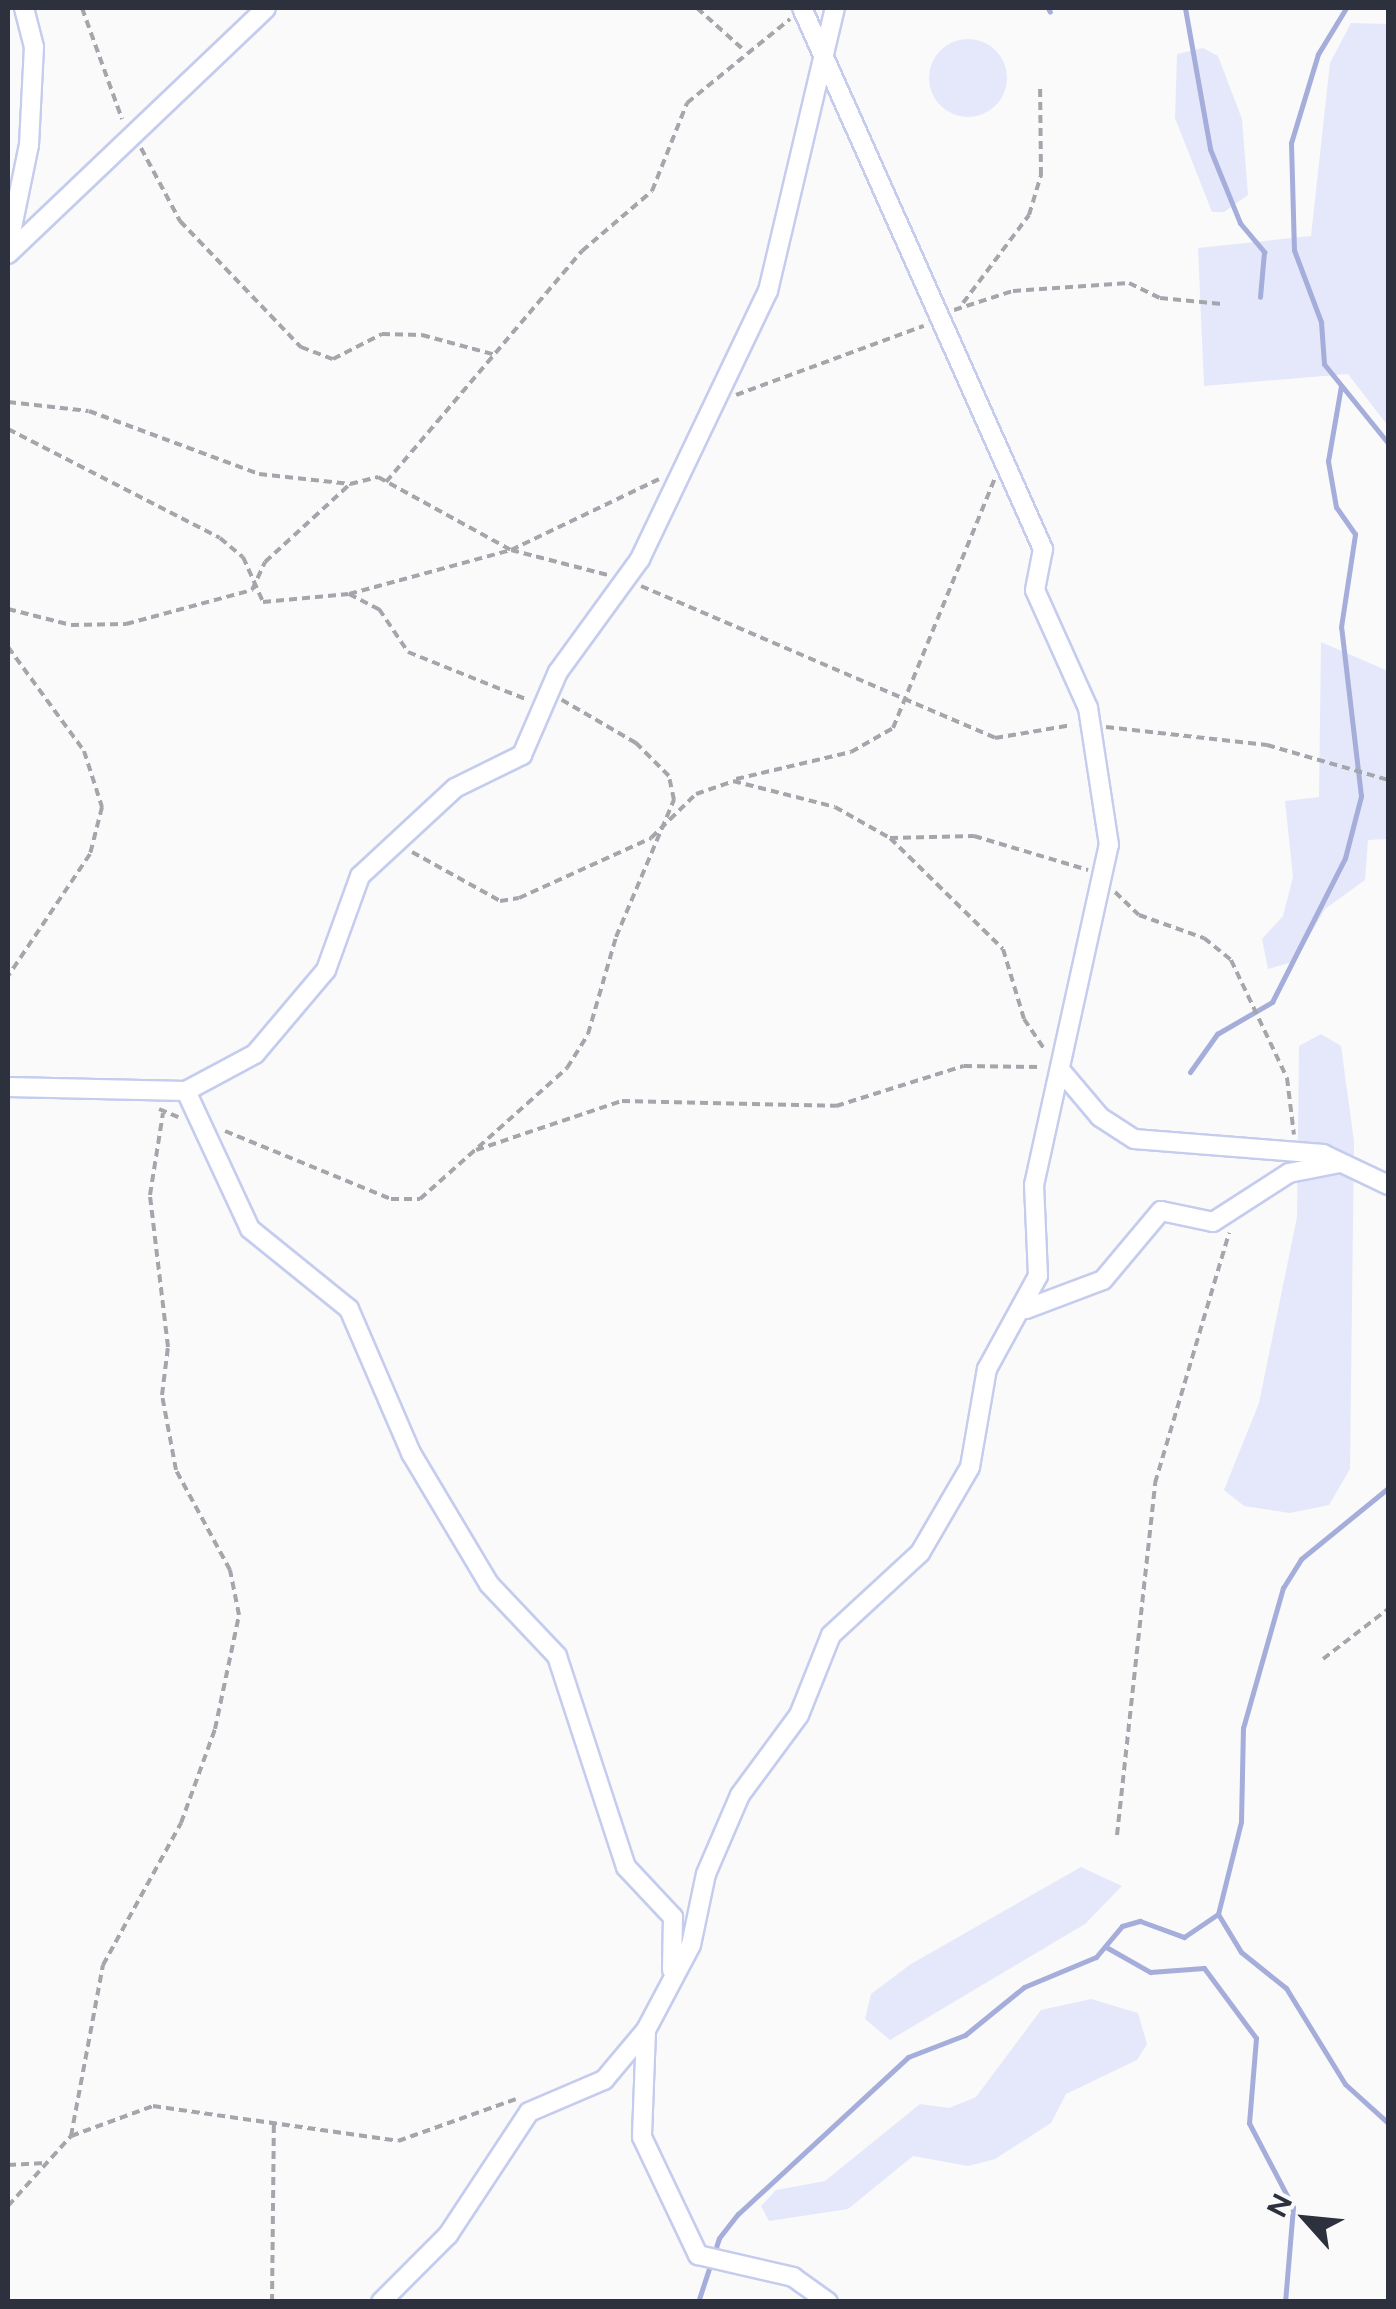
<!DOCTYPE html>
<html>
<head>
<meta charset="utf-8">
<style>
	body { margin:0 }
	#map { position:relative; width:1396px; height:2309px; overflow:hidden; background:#fafafa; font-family:Figtree,sans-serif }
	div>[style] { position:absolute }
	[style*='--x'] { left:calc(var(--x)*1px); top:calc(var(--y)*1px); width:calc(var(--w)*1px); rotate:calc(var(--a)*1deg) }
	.green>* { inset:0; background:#e5e8fa }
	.round { border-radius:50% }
	.stream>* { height:5px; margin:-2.5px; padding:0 2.5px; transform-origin:2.5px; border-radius:2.5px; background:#a5adda }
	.path>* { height:4px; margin-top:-2px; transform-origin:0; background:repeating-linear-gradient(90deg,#a5a6ab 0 8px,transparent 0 13px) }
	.roads { filter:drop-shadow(2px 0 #c5ccee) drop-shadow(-2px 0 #c5ccee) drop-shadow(0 2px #c5ccee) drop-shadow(0 -2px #c5ccee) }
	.minor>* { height:18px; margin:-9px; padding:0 9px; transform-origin:9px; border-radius:9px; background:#fff }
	span { translate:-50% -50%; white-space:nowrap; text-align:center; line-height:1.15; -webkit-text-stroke:9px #fafafa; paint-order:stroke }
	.frame { position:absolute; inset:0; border:10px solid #2d303d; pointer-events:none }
	.north { position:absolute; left:1256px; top:2169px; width:100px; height:100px; -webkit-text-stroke:8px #fafafa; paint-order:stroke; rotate:297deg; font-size:28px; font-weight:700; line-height:40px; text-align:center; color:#2d303d }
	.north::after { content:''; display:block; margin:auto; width:35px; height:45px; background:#2d303d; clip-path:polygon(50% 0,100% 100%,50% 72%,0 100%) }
</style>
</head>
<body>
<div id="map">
	<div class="green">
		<div style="clip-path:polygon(1351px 23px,1388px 24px,1388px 426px,1348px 374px,1204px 386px,1198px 248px,1311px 236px,1330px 63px)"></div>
		<div class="round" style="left:929px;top:39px;width:78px;height:78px"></div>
		<div style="clip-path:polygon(1203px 48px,1218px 56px,1242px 119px,1248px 195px,1224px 212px,1212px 212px,1175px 118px,1177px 54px)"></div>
		<div style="clip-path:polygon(1321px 642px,1388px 671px,1388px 839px,1368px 840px,1365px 880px,1325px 909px,1295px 961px,1268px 969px,1262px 939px,1283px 916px,1293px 877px,1285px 801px,1319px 797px)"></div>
		<div style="clip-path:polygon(1321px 1034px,1341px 1046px,1354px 1141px,1350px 1469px,1329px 1505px,1290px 1513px,1244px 1506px,1224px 1490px,1259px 1403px,1297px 1217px,1299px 1046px)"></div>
		<div style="clip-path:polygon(1081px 1867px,1122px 1886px,1085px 1924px,890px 2040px,865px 2019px,871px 1994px,911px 1964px)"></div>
		<div style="clip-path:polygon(1091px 1999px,1138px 2013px,1147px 2044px,1137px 2060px,1066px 2094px,1051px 2123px,995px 2159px,968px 2166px,913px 2156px,848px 2209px,769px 2221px,761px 2206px,776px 2190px,825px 2181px,920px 2104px,949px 2108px,976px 2097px,1041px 2010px)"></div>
	</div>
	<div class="stream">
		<div style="--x:1048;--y:8;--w:4;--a:63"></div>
		<div style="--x:1185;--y:8;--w:143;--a:79.9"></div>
		<div style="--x:1210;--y:149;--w:80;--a:67.9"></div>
		<div style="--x:1240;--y:223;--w:38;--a:50"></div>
		<div style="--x:1264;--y:252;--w:45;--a:95.1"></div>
		<div style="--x:1346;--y:8;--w:54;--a:121.3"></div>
		<div style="--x:1318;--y:54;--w:93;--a:106.9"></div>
		<div style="--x:1291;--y:143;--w:107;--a:88.4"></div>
		<div style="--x:1294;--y:250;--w:77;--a:69.4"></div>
		<div style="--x:1321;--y:322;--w:42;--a:85.9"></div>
		<div style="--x:1324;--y:364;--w:102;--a:51"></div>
		<div style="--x:1190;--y:1072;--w:47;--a:-54.6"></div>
		<div style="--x:1217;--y:1034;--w:64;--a:-30.2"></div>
		<div style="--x:1272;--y:1002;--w:161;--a:-63.1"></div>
		<div style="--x:1345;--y:858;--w:64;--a:-75.5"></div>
		<div style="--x:1361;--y:796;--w:170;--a:-96.7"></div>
		<div style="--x:1341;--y:627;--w:94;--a:-81.4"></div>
		<div style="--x:1355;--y:534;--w:33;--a:-125"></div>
		<div style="--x:1336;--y:507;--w:47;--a:-99.9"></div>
		<div style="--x:1328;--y:461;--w:76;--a:-80.2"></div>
		<div style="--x:1218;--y:1914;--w:44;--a:58.8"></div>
		<div style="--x:1241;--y:1952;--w:58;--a:38.7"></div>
		<div style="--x:1286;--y:1988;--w:113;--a:58.4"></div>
		<div style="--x:1345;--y:2084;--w:58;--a:42.2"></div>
		<div style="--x:1106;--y:1947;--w:51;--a:29.6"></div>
		<div style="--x:1150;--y:1972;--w:54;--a:-4.2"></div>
		<div style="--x:1204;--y:1968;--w:87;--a:53.4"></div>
		<div style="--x:1256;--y:2038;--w:85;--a:94.7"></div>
		<div style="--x:1249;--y:2123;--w:95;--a:62.4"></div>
		<div style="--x:1293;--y:2207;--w:95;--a:94.8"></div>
		<div style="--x:698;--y:2302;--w:67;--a:-71.8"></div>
		<div style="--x:719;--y:2238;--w:31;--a:-52"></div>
		<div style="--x:738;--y:2214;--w:231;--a:-42.7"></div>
		<div style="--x:908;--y:2057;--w:61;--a:-21.1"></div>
		<div style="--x:965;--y:2035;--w:76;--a:-39.1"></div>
		<div style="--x:1024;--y:1987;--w:78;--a:-22.6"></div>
		<div style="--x:1096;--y:1957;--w:40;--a:-50"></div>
		<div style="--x:1122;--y:1926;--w:19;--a:-16"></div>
		<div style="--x:1140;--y:1921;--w:47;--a:20"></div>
		<div style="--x:1184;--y:1937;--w:41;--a:-34.1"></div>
		<div style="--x:1218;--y:1914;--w:95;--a:-76"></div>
		<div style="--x:1241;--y:1822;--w:94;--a:-88.8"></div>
		<div style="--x:1243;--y:1728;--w:146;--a:-74.1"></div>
		<div style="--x:1283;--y:1588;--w:34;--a:-58"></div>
		<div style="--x:1301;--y:1559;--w:112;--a:-39.2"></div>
	</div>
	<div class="path">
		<div style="--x:82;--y:8;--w:118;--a:70.2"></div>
		<div style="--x:697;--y:8;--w:64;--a:41.9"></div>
		<div style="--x:141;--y:148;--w:83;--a:61.9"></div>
		<div style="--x:180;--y:221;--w:175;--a:46.2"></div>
		<div style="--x:301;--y:347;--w:34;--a:21"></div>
		<div style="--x:333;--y:359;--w:55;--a:-27"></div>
		<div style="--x:382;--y:334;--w:40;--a:1.4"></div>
		<div style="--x:422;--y:335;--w:77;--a:15.1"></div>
		<div style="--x:963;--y:303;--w:110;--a:-53.1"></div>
		<div style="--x:1029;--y:215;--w:42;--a:-73.3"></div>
		<div style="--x:1041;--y:175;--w:89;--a:-90.6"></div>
		<div style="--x:954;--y:310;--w:62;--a:-17.9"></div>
		<div style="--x:1013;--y:291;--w:116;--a:-3.9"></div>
		<div style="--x:1129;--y:283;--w:34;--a:26"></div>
		<div style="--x:1160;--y:298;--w:62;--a:5.5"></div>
		<div style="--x:736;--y:395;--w:200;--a:-20.2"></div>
		<div style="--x:8;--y:402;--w:81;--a:6.3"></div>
		<div style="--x:89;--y:411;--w:181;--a:20.3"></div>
		<div style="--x:259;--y:474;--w:92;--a:6.3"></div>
		<div style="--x:350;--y:484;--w:29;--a:-14"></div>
		<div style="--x:378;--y:477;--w:152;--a:28.8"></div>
		<div style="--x:511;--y:550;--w:100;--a:14.5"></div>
		<div style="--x:8;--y:429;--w:238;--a:27.2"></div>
		<div style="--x:220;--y:538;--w:30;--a:40"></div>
		<div style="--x:243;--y:557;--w:49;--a:66"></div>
		<div style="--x:263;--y:602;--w:86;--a:-5.3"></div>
		<div style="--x:349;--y:594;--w:168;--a:-15.2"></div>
		<div style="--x:511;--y:550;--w:164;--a:-25.6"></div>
		<div style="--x:386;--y:482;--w:303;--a:-49.7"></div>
		<div style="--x:582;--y:251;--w:92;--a:-40.6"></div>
		<div style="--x:652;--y:191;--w:95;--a:-68.3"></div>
		<div style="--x:687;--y:103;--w:133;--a:-39.2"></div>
		<div style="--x:641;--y:586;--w:385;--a:23.2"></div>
		<div style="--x:995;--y:738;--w:78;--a:-9.6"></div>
		<div style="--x:349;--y:594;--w:34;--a:27"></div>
		<div style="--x:379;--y:609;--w:52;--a:56"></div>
		<div style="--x:408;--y:652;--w:129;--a:21.8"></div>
		<div style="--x:8;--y:609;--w:65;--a:14.3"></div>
		<div style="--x:71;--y:625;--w:55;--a:-1"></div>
		<div style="--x:126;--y:624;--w:131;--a:-15.1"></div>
		<div style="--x:252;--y:590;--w:31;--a:-65"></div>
		<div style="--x:265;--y:562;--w:115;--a:-42.5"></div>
		<div style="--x:8;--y:647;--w:129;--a:53.8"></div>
		<div style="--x:84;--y:751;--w:59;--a:72.2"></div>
		<div style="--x:102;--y:807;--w:49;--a:104.3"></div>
		<div style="--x:90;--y:854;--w:147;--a:123.9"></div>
		<div style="--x:1106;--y:727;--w:162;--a:6.4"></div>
		<div style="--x:1267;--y:745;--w:126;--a:16.1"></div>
		<div style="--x:736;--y:779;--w:118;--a:-13.2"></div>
		<div style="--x:851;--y:752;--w:48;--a:-29.7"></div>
		<div style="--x:893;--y:728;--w:268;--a:-67.8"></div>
		<div style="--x:890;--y:838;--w:158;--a:44.5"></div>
		<div style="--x:1003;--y:949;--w:73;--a:73.3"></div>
		<div style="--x:1024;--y:1019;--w:37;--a:56"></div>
		<div style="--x:412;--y:852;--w:101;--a:29.1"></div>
		<div style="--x:500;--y:901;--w:19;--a:-9"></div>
		<div style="--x:519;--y:898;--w:145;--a:-24.4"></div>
		<div style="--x:651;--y:838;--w:63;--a:-44.4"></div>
		<div style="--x:696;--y:794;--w:39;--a:-19"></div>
		<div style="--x:733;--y:781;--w:105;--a:14.3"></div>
		<div style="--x:835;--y:807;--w:63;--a:29.4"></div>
		<div style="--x:890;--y:838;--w:84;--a:-1.4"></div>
		<div style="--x:974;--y:836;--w:119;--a:16.6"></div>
		<div style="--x:1115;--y:892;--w:33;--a:44"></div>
		<div style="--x:1139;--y:915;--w:69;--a:19.5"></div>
		<div style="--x:1204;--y:938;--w:35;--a:39"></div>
		<div style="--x:1231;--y:960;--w:131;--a:64.6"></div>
		<div style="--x:1287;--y:1078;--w:57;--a:83"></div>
		<div style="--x:159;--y:1109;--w:21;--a:23"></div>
		<div style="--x:225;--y:1131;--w:179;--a:22.3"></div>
		<div style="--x:391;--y:1199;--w:29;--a:0"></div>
		<div style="--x:420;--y:1199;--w:197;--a:-41.7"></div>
		<div style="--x:567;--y:1068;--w:40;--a:-58"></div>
		<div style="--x:588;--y:1034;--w:101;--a:-73.9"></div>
		<div style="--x:616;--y:937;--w:149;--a:-67.1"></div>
		<div style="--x:674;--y:800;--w:25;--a:-102"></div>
		<div style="--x:669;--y:776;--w:47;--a:-135"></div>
		<div style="--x:636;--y:743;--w:86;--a:-149.8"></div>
		<div style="--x:476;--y:1150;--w:154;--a:-18.6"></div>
		<div style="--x:622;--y:1101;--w:214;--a:1.3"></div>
		<div style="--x:836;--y:1106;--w:134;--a:-17.4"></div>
		<div style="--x:964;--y:1066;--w:77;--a:0.7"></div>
		<div style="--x:1323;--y:1659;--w:82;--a:-37.6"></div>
		<div style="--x:1117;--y:1835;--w:354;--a:-83.8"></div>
		<div style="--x:1155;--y:1483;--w:261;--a:-73.5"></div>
		<div style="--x:71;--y:2136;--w:174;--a:-79.4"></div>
		<div style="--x:103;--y:1965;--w:162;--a:-61.2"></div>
		<div style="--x:181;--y:1823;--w:100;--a:-70.1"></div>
		<div style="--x:215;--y:1729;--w:116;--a:-78.1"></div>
		<div style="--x:239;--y:1615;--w:46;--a:-101.3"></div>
		<div style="--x:230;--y:1570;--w:114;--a:-118.4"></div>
		<div style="--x:176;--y:1470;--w:76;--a:-100.6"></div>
		<div style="--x:162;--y:1395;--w:48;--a:-82.9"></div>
		<div style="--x:168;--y:1347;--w:153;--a:-96.8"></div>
		<div style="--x:150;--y:1195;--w:83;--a:-81"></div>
		<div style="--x:8;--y:2165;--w:37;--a:-3"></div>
		<div style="--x:8;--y:2206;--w:94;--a:-48"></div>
		<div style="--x:71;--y:2136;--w:87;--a:-20.1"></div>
		<div style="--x:153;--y:2106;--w:247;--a:8.1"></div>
		<div style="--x:398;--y:2141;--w:125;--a:-19.6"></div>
		<div style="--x:272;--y:2302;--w:181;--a:-89.4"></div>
	</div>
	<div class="roads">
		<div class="minor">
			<div style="--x:8;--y:247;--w:104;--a:-78.4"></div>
			<div style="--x:29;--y:145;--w:98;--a:-87.1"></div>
			<div style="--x:34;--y:47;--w:40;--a:-104.4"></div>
			<div style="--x:8;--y:254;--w:356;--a:-43.6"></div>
			<div style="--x:1062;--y:1072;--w:59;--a:49.8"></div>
			<div style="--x:1100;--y:1117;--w:40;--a:32.9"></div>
			<div style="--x:1134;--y:1139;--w:190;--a:4.5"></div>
			<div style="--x:1323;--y:1154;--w:72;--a:25.5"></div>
			<div style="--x:8;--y:1087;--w:178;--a:1.3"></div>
			<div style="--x:186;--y:1091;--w:78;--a:-28.2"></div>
			<div style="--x:255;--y:1054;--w:110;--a:-49.8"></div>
			<div style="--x:326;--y:970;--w:100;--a:-70.1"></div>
			<div style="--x:360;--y:876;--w:129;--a:-42.8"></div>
			<div style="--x:455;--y:788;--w:75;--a:-26.2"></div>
			<div style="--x:522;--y:755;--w:90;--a:-66.6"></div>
			<div style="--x:558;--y:672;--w:140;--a:-54"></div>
			<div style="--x:640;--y:559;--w:297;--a:-64.5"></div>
			<div style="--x:768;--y:291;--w:291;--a:-76.7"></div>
			<div style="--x:186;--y:1091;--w:152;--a:65.1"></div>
			<div style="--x:250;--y:1229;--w:127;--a:38.9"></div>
			<div style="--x:349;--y:1309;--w:157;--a:66.7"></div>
			<div style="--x:411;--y:1453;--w:152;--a:59.2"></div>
			<div style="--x:489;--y:1584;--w:99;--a:46.6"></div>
			<div style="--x:557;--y:1656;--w:222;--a:71.9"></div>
			<div style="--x:626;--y:1867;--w:69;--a:46.8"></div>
			<div style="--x:673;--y:1917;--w:53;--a:91.1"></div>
			<div style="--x:1026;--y:1309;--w:82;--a:-20.6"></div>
			<div style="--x:1103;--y:1280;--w:90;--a:-50"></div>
			<div style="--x:1161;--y:1211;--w:53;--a:11.9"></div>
			<div style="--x:1213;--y:1222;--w:90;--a:-32.8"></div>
			<div style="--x:1289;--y:1173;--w:52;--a:-11.1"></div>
			<div style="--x:646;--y:2031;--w:106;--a:92.2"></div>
			<div style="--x:642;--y:2137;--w:131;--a:64.6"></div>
			<div style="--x:698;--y:2255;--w:98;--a:13"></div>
			<div style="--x:793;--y:2277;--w:43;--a:35.5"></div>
			<div style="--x:381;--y:2302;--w:95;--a:-45"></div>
			<div style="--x:448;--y:2235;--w:147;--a:-56.6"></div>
			<div style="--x:529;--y:2112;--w:82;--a:-23.1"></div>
			<div style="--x:604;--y:2080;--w:65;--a:-50"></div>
			<div style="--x:646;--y:2030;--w:96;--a:-62.1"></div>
			<div style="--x:691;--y:1945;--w:73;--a:-78.1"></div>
			<div style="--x:706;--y:1874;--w:86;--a:-66.7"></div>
			<div style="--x:740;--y:1795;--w:99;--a:-53.6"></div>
			<div style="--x:799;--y:1715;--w:86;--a:-68.2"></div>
			<div style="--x:831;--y:1635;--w:121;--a:-42.7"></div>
			<div style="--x:920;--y:1553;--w:99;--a:-59.8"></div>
			<div style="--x:970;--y:1467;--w:99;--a:-80.2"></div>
			<div style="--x:987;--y:1369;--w:106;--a:-61.3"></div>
			<div style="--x:1038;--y:1276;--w:91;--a:-92.5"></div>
			<div style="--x:1034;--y:1185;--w:348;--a:-77.6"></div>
			<div style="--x:1109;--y:845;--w:139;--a:-98.7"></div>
			<div style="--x:1088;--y:708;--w:129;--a:-114.2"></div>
			<div style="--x:1035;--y:590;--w:42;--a:-79"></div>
			<div style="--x:1043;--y:549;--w:592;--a:-114.01"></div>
		</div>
	</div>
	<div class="frame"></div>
	<div class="north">N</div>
</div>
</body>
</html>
